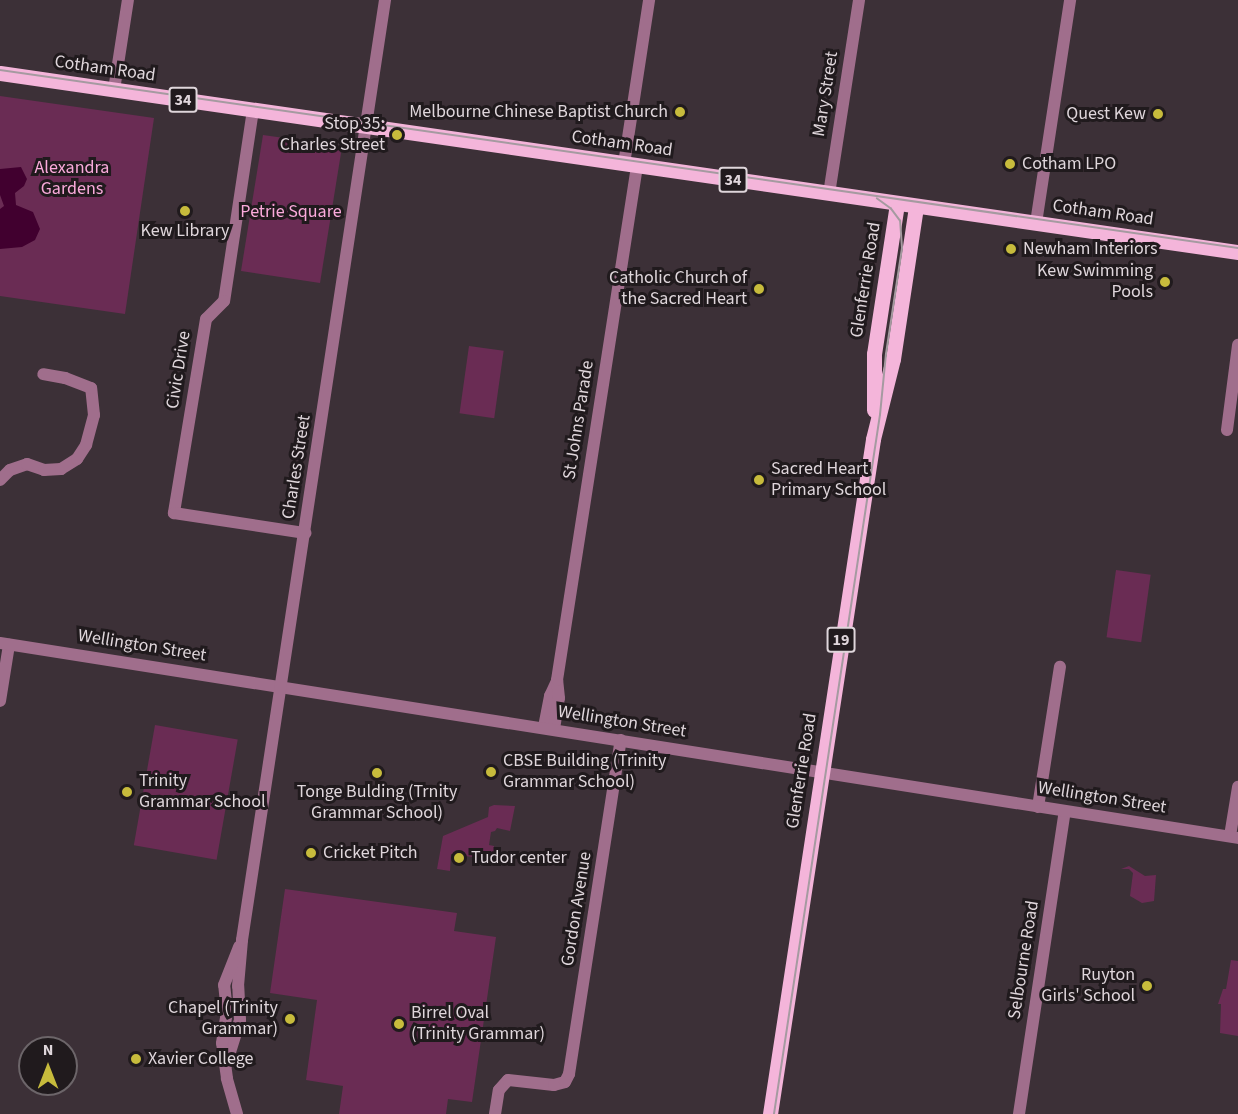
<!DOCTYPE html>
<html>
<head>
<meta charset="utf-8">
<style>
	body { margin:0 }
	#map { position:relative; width:1238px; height:1114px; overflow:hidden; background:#3c3037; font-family:"Source Sans 3",sans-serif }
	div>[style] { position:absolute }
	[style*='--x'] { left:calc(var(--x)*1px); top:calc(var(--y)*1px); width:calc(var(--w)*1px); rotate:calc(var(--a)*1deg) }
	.green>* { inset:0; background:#6a2c54; transform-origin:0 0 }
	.water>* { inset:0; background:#41002f }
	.minor>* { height:12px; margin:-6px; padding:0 6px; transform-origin:6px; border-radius:6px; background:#a06e8c }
	.tertiary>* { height:12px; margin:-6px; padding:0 6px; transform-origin:6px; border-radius:6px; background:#a06e8c }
	.primary>* { height:15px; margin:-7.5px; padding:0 7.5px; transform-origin:7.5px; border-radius:7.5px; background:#f4b5da }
	.tram>* { height:1.5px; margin:-0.75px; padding:0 0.75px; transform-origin:0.75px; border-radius:0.75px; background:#a59aa0 }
	.dots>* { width:16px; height:16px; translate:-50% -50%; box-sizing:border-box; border:3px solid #201a1d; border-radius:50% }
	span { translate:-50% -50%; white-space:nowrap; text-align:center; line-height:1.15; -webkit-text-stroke:6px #201a1d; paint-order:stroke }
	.shield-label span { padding:2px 4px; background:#201a1d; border:2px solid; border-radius:4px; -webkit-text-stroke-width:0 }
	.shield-label { font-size:16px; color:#dfd6db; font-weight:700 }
	.street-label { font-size:18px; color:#dfd6db }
	.poi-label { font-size:18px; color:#dfd6db }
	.right { translate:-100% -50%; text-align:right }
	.left { translate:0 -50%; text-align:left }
	.park-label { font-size:18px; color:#faaadb }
	.north { position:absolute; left:18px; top:1036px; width:60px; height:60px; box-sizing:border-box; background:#201a1d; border:2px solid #6c6569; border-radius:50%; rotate:0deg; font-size:16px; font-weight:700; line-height:24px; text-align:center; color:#dfd6db }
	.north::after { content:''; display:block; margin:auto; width:21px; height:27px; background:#c7bb3c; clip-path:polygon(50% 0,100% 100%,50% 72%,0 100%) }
</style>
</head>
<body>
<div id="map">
	<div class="green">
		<div style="clip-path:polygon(0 96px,154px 118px,125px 314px,0 296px)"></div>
		<div style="clip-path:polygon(263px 135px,334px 145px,341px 153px,320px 283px,241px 271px)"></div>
		<div style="left:469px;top:346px;width:35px;height:68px;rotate:8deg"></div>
		<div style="left:1116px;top:570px;width:35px;height:68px;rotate:8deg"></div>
		<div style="left:155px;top:725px;width:84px;height:122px;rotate:10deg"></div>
		<div style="clip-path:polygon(494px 805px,515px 806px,510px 831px,497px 828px,495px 831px,491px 832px,489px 845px,494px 846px,494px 853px,482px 851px,480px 858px,451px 854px,450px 871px,437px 869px,443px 836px,488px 817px,489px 807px)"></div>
		<div style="clip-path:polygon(1129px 866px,1145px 876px,1156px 875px,1154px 901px,1142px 903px,1130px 896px,1133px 873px,1129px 869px,1121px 869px)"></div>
		<div style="clip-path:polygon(285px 889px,457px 913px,454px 931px,496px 937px,472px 1102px,448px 1099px,446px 1114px,339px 1114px,343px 1086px,306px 1080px,317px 1000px,270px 993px)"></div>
		<div style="clip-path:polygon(1231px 960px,1238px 961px,1238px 1036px,1220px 1033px,1221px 1004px,1218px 1004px,1223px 989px,1226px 989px)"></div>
	</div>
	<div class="water">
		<div style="clip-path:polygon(21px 167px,27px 179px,24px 186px,15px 193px,16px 205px,33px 212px,40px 229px,35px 240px,22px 247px,0 249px,0 209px,4px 206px,0 195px,0 169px)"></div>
	</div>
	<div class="minor">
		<div style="--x:114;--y:90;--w:91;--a:-81.2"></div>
		<div style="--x:253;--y:110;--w:193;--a:98.6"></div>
		<div style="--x:224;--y:301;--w:25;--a:135"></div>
		<div style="--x:206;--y:319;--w:197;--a:99.4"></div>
		<div style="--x:174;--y:513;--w:133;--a:8.7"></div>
		<div style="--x:624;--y:164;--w:166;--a:-81.3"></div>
		<div style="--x:829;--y:194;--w:196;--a:-81.2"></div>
		<div style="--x:1036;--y:223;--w:226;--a:-81.3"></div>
		<div style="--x:1227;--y:430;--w:86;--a:-82.6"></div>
		<div style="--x:0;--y:480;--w:14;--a:-45"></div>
		<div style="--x:10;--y:470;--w:18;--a:-19"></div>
		<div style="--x:27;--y:464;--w:18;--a:19"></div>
		<div style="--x:44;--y:470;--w:17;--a:-3"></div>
		<div style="--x:61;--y:469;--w:19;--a:-32"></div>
		<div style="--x:77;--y:459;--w:17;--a:-57"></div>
		<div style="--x:86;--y:445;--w:31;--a:-75"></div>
		<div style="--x:94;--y:415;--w:27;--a:-96"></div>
		<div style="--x:91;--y:388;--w:28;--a:-159"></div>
		<div style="--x:65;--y:378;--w:22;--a:-170"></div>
		<div style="--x:0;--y:701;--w:57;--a:-80.9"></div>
		<div style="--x:544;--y:727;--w:32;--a:-79"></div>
		<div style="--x:550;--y:696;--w:17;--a:-65"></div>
		<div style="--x:554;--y:729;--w:31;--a:-81"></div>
		<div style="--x:559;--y:698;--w:18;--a:-96"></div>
		<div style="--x:557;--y:680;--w:520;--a:-81.15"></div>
		<div style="--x:1038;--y:807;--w:142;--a:-81.1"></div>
		<div style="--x:1230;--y:836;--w:50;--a:-80.7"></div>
		<div style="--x:495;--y:1114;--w:24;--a:-81"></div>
		<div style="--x:499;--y:1090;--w:13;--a:-48"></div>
		<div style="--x:508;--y:1080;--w:46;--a:6.2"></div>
		<div style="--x:554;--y:1085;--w:11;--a:-15"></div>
		<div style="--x:565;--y:1082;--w:9;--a:-63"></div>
		<div style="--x:569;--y:1074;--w:338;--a:-81.2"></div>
		<div style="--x:1019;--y:1114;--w:306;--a:-81.4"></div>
	</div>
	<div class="tertiary">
		<div style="--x:0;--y:643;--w:1253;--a:8.95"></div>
		<div style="--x:226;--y:1065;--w:47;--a:-72.7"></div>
		<div style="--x:240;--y:1020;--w:34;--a:-93"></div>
		<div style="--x:238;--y:986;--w:46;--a:-85"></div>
		<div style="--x:242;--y:940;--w:951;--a:-81.35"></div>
		<div style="--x:237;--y:1114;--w:37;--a:-106"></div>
		<div style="--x:227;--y:1078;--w:35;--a:-98"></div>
		<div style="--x:222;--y:1043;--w:31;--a:-81"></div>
		<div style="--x:227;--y:1012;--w:27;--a:-96"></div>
		<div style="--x:224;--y:985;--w:41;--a:-68.5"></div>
	</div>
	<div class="primary">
		<div style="--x:0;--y:73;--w:1251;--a:8.23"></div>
		<div style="--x:874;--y:410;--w:56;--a:-90"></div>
		<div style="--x:874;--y:354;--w:152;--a:-81.3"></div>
		<div style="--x:770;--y:1114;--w:683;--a:-81.32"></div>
		<div style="--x:873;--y:439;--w:82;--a:-76"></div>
		<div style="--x:893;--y:359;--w:154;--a:-81.4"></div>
	</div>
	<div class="tram">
		<div style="--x:0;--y:70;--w:1251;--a:8.18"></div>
		<div style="--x:774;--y:1114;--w:707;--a:-81.38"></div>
		<div style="--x:880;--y:415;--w:61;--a:-84.4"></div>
		<div style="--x:886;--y:354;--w:107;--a:-81.4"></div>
		<div style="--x:902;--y:248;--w:27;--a:-94"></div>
		<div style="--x:900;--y:221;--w:15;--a:-127"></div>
		<div style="--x:891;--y:209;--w:17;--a:-144"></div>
	</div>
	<div class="dots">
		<div style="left:680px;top:112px;background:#c7bb3c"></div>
		<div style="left:1158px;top:114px;background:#c7bb3c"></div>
		<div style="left:397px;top:135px;background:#c7bb3c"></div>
		<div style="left:1010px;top:164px;background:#c7bb3c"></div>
		<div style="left:185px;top:211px;background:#c7bb3c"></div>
		<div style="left:1011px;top:249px;background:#c7bb3c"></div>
		<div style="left:1165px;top:282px;background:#c7bb3c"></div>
		<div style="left:759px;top:289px;background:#c7bb3c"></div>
		<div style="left:759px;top:480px;background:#c7bb3c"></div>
		<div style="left:491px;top:772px;background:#c7bb3c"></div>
		<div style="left:377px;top:773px;background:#c7bb3c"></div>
		<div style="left:127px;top:792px;background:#c7bb3c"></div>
		<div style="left:311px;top:853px;background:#c7bb3c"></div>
		<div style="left:459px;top:858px;background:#c7bb3c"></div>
		<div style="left:1147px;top:986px;background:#c7bb3c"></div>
		<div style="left:290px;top:1019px;background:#c7bb3c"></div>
		<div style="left:399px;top:1024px;background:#c7bb3c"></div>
		<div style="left:136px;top:1059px;background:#c7bb3c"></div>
	</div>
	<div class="shield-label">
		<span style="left:183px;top:100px">34</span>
		<span style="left:733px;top:180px">34</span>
		<span style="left:841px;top:640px">19</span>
	</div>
	<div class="street-label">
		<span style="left:105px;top:69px;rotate:8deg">Cotham Road</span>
		<span style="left:826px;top:94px;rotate:-81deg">Mary Street</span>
		<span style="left:622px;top:144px;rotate:8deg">Cotham Road</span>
		<span style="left:1103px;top:213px;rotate:8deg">Cotham Road</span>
		<span style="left:866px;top:280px;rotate:-81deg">Glenferrie Road</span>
		<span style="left:179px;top:370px;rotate:-81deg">Civic Drive</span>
		<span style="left:579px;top:420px;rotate:-81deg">St Johns Parade</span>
		<span style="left:297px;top:467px;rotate:-81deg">Charles Street</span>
		<span style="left:142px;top:646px;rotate:9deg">Wellington Street</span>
		<span style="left:622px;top:722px;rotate:9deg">Wellington Street</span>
		<span style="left:802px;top:771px;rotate:-81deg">Glenferrie Road</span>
		<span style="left:1102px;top:798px;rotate:9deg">Wellington Street</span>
		<span style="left:577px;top:909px;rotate:-81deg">Gordon Avenue</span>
		<span style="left:1024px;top:960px;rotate:-81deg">Selbourne Road</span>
	</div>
	<div class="poi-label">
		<span class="right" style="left:668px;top:112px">Melbourne Chinese Baptist Church</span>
		<span class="right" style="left:1146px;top:114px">Quest Kew</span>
		<span class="right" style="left:385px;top:135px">Stop 35:<br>Charles Street</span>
		<span class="left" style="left:1022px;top:164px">Cotham LPO</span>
		<span style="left:185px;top:231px">Kew Library</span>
		<span class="left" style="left:1023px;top:249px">Newham Interiors</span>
		<span class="right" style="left:1153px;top:282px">Kew Swimming<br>Pools</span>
		<span class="right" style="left:747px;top:289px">Catholic Church of<br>the Sacred Heart</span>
		<span class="left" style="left:771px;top:480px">Sacred Heart<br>Primary School</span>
		<span class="left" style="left:503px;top:772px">CBSE Building (Trinity<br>Grammar School)</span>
		<span class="left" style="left:139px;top:792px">Trinity<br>Grammar School</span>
		<span style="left:377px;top:803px">Tonge Bulding (Trnity<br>Grammar School)</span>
		<span class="left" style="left:323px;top:853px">Cricket Pitch</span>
		<span class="left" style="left:471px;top:858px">Tudor center</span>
		<span class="right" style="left:1135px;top:986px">Ruyton<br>Girls' School</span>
		<span class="right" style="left:278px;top:1019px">Chapel (Trinity<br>Grammar)</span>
		<span class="left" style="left:411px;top:1024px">Birrel Oval<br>(Trinity Grammar)</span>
		<span class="left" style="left:148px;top:1059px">Xavier College</span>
	</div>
	<div class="park-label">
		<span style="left:72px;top:179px">Alexandra<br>Gardens</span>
		<span style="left:291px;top:212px">Petrie Square</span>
	</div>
	<div class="north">N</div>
</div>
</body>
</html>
